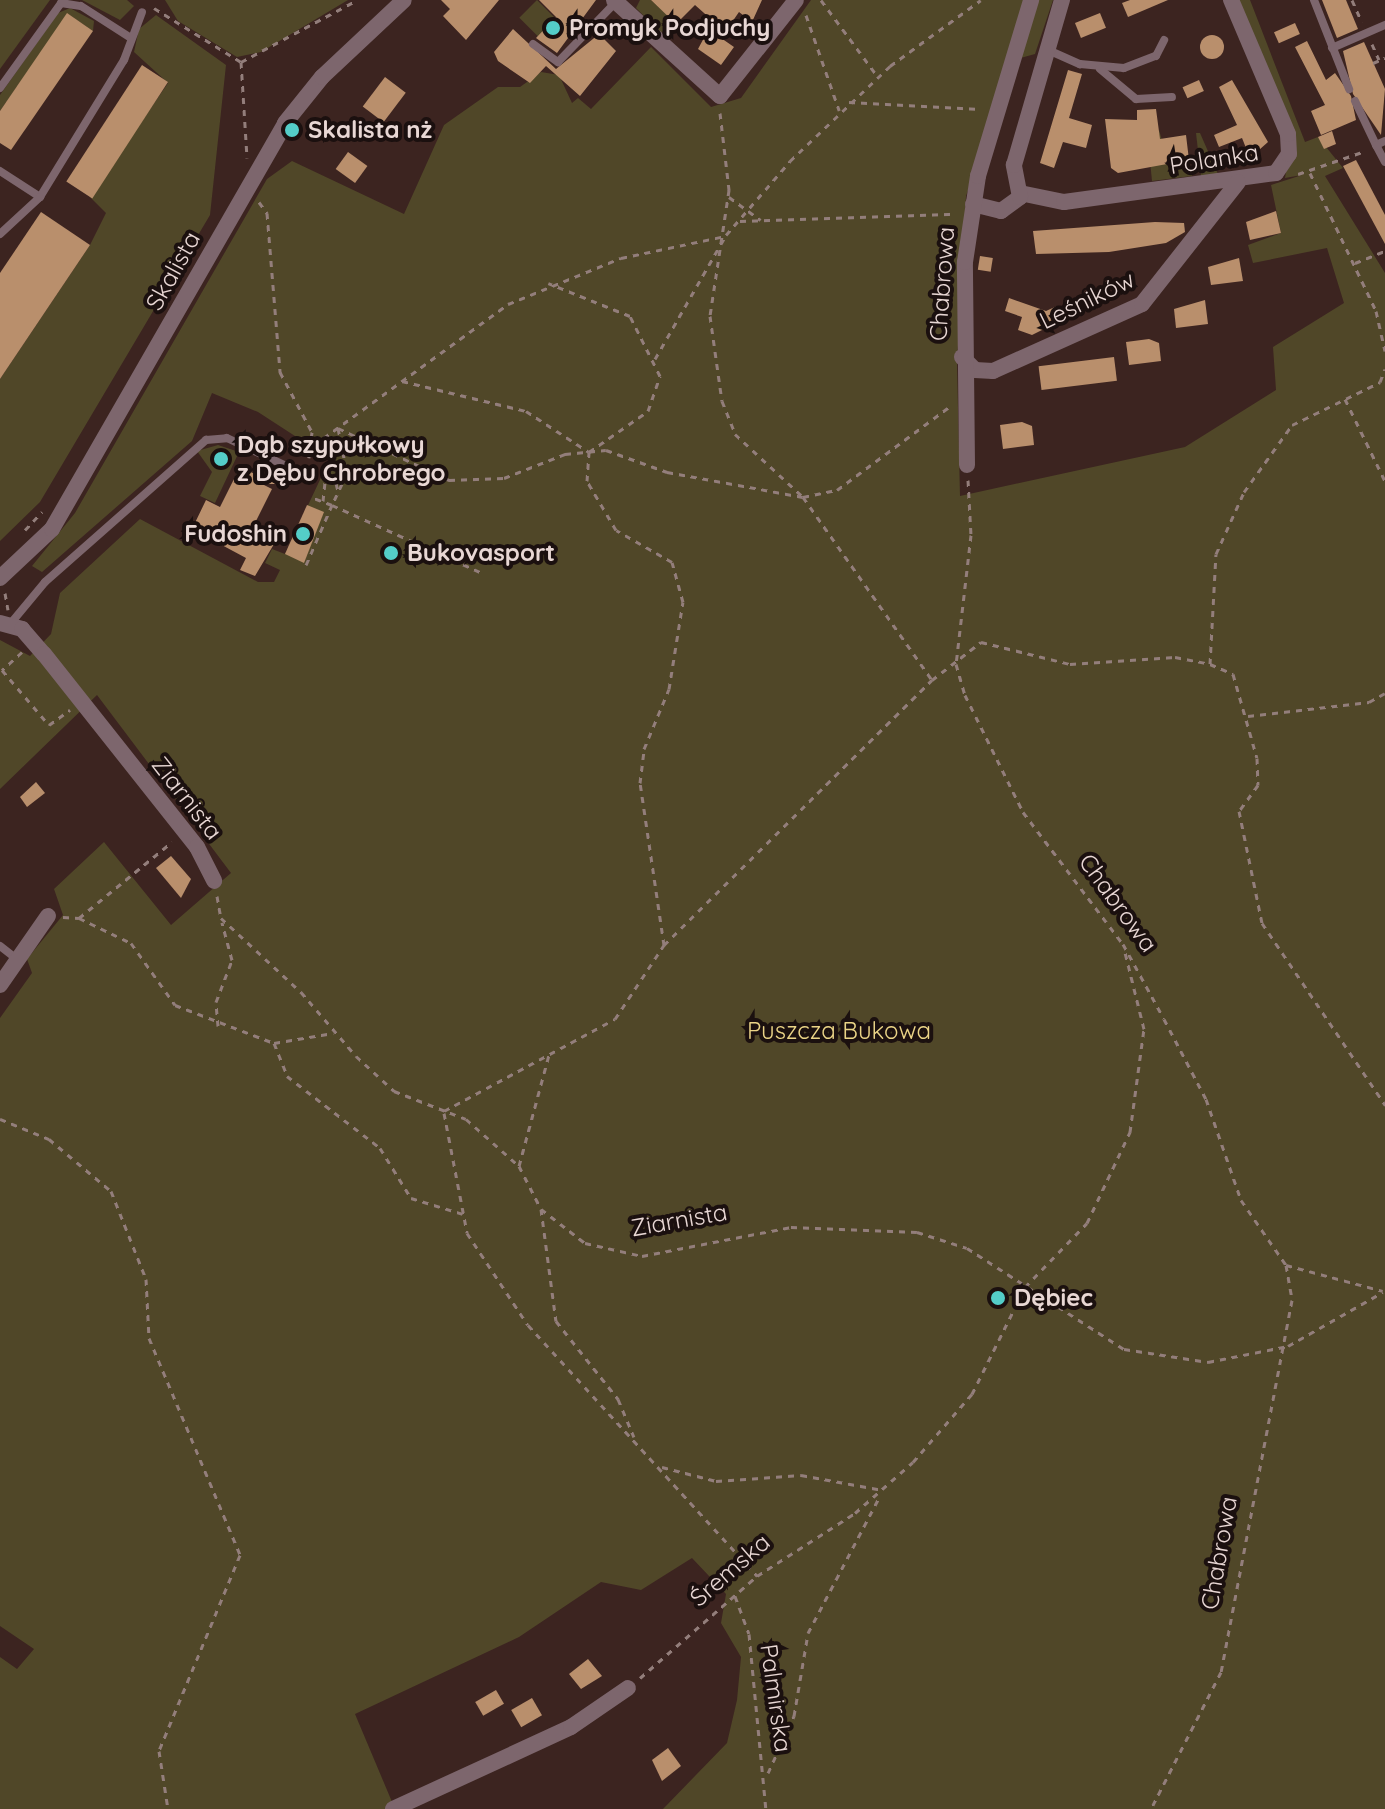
<!DOCTYPE html>
<html>
<head>
<meta charset="utf-8">
<style>
	body { margin:0 }
	#map { position:relative; width:1385px; height:1809px; overflow:hidden; background:#3c2420; font-family:Quicksand,sans-serif }
	div>[style] { position:absolute }
	[style*='--x'] { left:calc(var(--x)*1px); top:calc(var(--y)*1px); width:calc(var(--w)*1px); rotate:calc(var(--a)*1deg) }
	.green>* { inset:0; background:#504728; transform-origin:0 0 }
	.building>* { inset:0; background:#b98f6c; transform-origin:0 0 }
	.round { border-radius:50% }
	.path>* { height:3px; margin-top:-1.5px; transform-origin:0; background:repeating-linear-gradient(90deg,#937e7b 0 6px,transparent 0 12px) }
	.lane>* { height:8px; margin:-4px; padding:0 4px; transform-origin:4px; border-radius:4px; background:#7d666d }
	.street>* { height:16px; margin:-8px; padding:0 8px; transform-origin:8px; border-radius:8px; background:#7d666d }
	.dots>* { width:22px; height:22px; translate:-50% -50%; box-sizing:border-box; border:4px solid #1b100f; border-radius:50% }
	span { translate:-50% -50%; white-space:nowrap; text-align:center; line-height:1.15; -webkit-text-stroke:8px #1b100f; paint-order:stroke }
	.poi-label { font-size:24px; color:#e8d7d4; font-weight:700 }
	.left { translate:0 -50%; text-align:left }
	.right { translate:-100% -50%; text-align:right }
	.street-label { font-size:24px; color:#e8d7d4 }
	.park-label { font-size:24px; color:#ebd487 }
</style>
</head>
<body>
<div id="map">
	<div class="green">
		<div style="clip-path:polygon(0 0,50px 0,0 69px)"></div>
		<div style="clip-path:polygon(82px 0,127px 0,134px 6px,120px 20px)"></div>
		<div style="clip-path:polygon(165px 0,348px 0,261px 52px,237px 57px,178px 21px)"></div>
		<div style="left:537px;top:0;width:30px;height:25px;rotate:45deg"></div>
		<div style="clip-path:polygon(640px 0,651px 0,673px 20px,661px 33px,636px 8px)"></div>
		<div style="clip-path:polygon(811px 0,1053px 0,1035px 54px,1013px 60px,966px 196px,957px 364px,960px 496px,1185px 447px,1276px 390px,1273px 347px,1344px 303px,1327px 248px,1253px 263px,1248px 245px,1281px 233px,1271px 185px,1302px 175px,1285px 178px,1289px 154px,1231px 0,1250px 0,1305px 142px,1318px 137px,1343px 168px,1325px 176px,1385px 273px,1385px 1809px,663px 1809px,727px 1743px,737px 1700px,741px 1657px,721px 1623px,726px 1594px,692px 1558px,641px 1590px,601px 1582px,519px 1637px,355px 1714px,395px 1809px,0 1809px,0 1657px,17px 1669px,34px 1649px,0 1626px,0 1018px,32px 973px,27px 959px,63px 915px,54px 889px,104px 842px,171px 925px,231px 873px,97px 695px,0 789px,0 640px,30px 656px,51px 634px,60px 593px,140px 519px,258px 582px,274px 582px,280px 570px,265px 563px,272px 549px,285px 554px,326px 467px,335px 462px,258px 412px,212px 393px,192px 441px,42px 572px,32px 566px,75px 513px,267px 179px,292px 161px,404px 214px,444px 125px,498px 87px,520px 87px,541px 72px,559px 75px,572px 103px,578px 98px,591px 109px,651px 47px,711px 107px,741px 98px)"></div>
		<div style="clip-path:polygon(70px 8px,94px 21px,93px 31px,68px 14px,0 111px,0 95px,58px 13px)"></div>
		<div style="clip-path:polygon(156px 15px,226px 65px,210px 215px,40px 502px,0 541px,0 379px,90px 245px,106px 213px,90px 197px,168px 83px,134px 52px,139px 29px)"></div>
		<div style="clip-path:polygon(1159px 130px,1170px 168px,1189px 160px,1192px 176px,1152px 181px,1147px 131px)"></div>
		<div style="clip-path:polygon(1196px 133px,1200px 133px,1218px 174px,1201px 176px)"></div>
		<div style="clip-path:polygon(218px 445px,239px 452px,215px 503px,200px 496px,212px 472px,197px 451px)"></div>
	</div>
	<div class="building">
		<div style="clip-path:polygon(441px 0,499px 0,466px 40px,443px 16px,450px 9px)"></div>
		<div style="clip-path:polygon(539px 0,596px 0,557px 53px,536px 38px,556px 17px)"></div>
		<div style="clip-path:polygon(651px 0,762px 0,752px 22px,739px 12px,721px 38px,734px 47px,721px 65px,698px 49px,713px 21px,695px 5px,676px 24px)"></div>
		<div style="clip-path:polygon(1130px 0,1168px 0,1128px 17px,1122px 3px)"></div>
		<div style="clip-path:polygon(1322px 0,1346px 0,1358px 29px,1337px 38px)"></div>
		<div style="clip-path:polygon(67px 13px,93px 31px,11px 150px,0 143px,0 111px)"></div>
		<div style="left:1100px;top:13px;width:16px;height:27px;rotate:68deg"></div>
		<div style="left:1295px;top:23px;width:12px;height:23px;rotate:66deg"></div>
		<div style="clip-path:polygon(513px 29px,556px 69px,599px 34px,616px 51px,580px 96px,546px 66px,530px 83px,498px 61px,494px 52px)"></div>
		<div class="round" style="left:1200px;top:35px;width:24px;height:24px"></div>
		<div style="clip-path:polygon(1307px 41px,1326px 80px,1335px 73px,1351px 96px,1356px 120px,1321px 135px,1311px 111px,1325px 105px,1295px 47px)"></div>
		<div style="clip-path:polygon(1364px 42px,1385px 89px,1381px 135px,1353px 94px,1343px 51px)"></div>
		<div style="left:142px;top:65px;width:31px;height:139px;rotate:33deg"></div>
		<div style="clip-path:polygon(1068px 70px,1082px 74px,1069px 118px,1092px 125px,1086px 148px,1063px 142px,1054px 168px,1040px 163px)"></div>
		<div style="left:385px;top:77px;width:26px;height:37px;rotate:37deg"></div>
		<div style="left:1199px;top:80px;width:12px;height:18px;rotate:66deg"></div>
		<div style="clip-path:polygon(1232px 80px,1268px 142px,1250px 158px,1242px 138px,1219px 147px,1214px 135px,1237px 125px,1219px 87px)"></div>
		<div style="clip-path:polygon(1156px 109px,1160px 139px,1186px 135px,1189px 160px,1118px 173px,1111px 168px,1105px 119px,1137px 120px,1137px 110px)"></div>
		<div style="clip-path:polygon(1332px 131px,1336px 144px,1324px 149px,1318px 137px)"></div>
		<div style="left:348px;top:152px;width:24px;height:21px;rotate:36deg"></div>
		<div style="clip-path:polygon(1356px 160px,1385px 215px,1385px 244px,1343px 166px)"></div>
		<div style="clip-path:polygon(1276px 211px,1281px 233px,1250px 240px,1246px 222px)"></div>
		<div style="clip-path:polygon(41px 212px,90px 245px,0 379px,0 273px)"></div>
		<div style="clip-path:polygon(1155px 222px,1184px 223px,1185px 232px,1166px 243px,1109px 252px,1036px 254px,1033px 231px)"></div>
		<div style="left:980px;top:256px;width:13px;height:14px;rotate:9deg"></div>
		<div style="clip-path:polygon(1239px 258px,1243px 281px,1211px 285px,1208px 267px)"></div>
		<div style="clip-path:polygon(1009px 298px,1046px 311px,1057px 306px,1064px 319px,1032px 335px,1018px 330px,1022px 317px,1005px 311px)"></div>
		<div style="clip-path:polygon(1205px 300px,1208px 324px,1176px 328px,1174px 309px)"></div>
		<div style="clip-path:polygon(1149px 339px,1159px 343px,1161px 361px,1129px 365px,1126px 342px)"></div>
		<div style="left:1114px;top:357px;width:24px;height:76px;rotate:83deg"></div>
		<div style="clip-path:polygon(1022px 422px,1032px 426px,1034px 445px,1003px 449px,1000px 425px)"></div>
		<div style="clip-path:polygon(240px 467px,276px 484px,262px 484px,272px 489px,253px 527px,277px 539px,255px 576px,240px 570px,246px 558px,192px 529px,206px 500px,220px 507px)"></div>
		<div style="clip-path:polygon(307px 505px,324px 512px,304px 563px,285px 554px)"></div>
		<div style="clip-path:polygon(36px 782px,45px 793px,27px 807px,20px 797px)"></div>
		<div style="clip-path:polygon(171px 856px,191px 879px,181px 898px,156px 868px)"></div>
		<div style="clip-path:polygon(588px 1659px,602px 1676px,581px 1689px,569px 1674px)"></div>
		<div style="left:496px;top:1690px;width:16px;height:24px;rotate:60deg"></div>
		<div style="left:532px;top:1698px;width:20px;height:24px;rotate:60deg"></div>
		<div style="clip-path:polygon(668px 1748px,681px 1766px,662px 1781px,652px 1760px)"></div>
	</div>
	<div class="path">
		<div style="--x:821;--y:0;--w:96;--a:53.5"></div>
		<div style="--x:1352;--y:0;--w:24;--a:66"></div>
		<div style="--x:154;--y:8;--w:102;--a:31.8"></div>
		<div style="--x:241;--y:62;--w:132;--a:-28.1"></div>
		<div style="--x:806;--y:15;--w:101;--a:70.8"></div>
		<div style="--x:1372;--y:44;--w:17;--a:66"></div>
		<div style="--x:241;--y:62;--w:96;--a:86.4"></div>
		<div style="--x:1373;--y:63;--w:13;--a:-23"></div>
		<div style="--x:849;--y:102;--w:131;--a:3.1"></div>
		<div style="--x:720;--y:113;--w:78;--a:83.3"></div>
		<div style="--x:729;--y:190;--w:127;--a:98.6"></div>
		<div style="--x:710;--y:316;--w:86;--a:82"></div>
		<div style="--x:722;--y:401;--w:35;--a:68"></div>
		<div style="--x:735;--y:434;--w:93;--a:42.8"></div>
		<div style="--x:803;--y:497;--w:224;--a:54.8"></div>
		<div style="--x:309;--y:121;--w:21;--a:37"></div>
		<div style="--x:1310;--y:173;--w:153;--a:64.4"></div>
		<div style="--x:1376;--y:311;--w:41;--a:77.3"></div>
		<div style="--x:1298;--y:174;--w:71;--a:-18.9"></div>
		<div style="--x:729;--y:197;--w:39;--a:36"></div>
		<div style="--x:259;--y:202;--w:14;--a:54"></div>
		<div style="--x:267;--y:213;--w:160;--a:85.3"></div>
		<div style="--x:280;--y:372;--w:68;--a:61.9"></div>
		<div style="--x:312;--y:432;--w:26;--a:97"></div>
		<div style="--x:740;--y:221;--w:216;--a:-1.9"></div>
		<div style="--x:1355;--y:263;--w:32;--a:-22"></div>
		<div style="--x:655;--y:359;--w:143;--a:-60.2"></div>
		<div style="--x:726;--y:235;--w:98;--a:-49.1"></div>
		<div style="--x:790;--y:161;--w:138;--a:-43.5"></div>
		<div style="--x:890;--y:66;--w:112;--a:-36"></div>
		<div style="--x:402;--y:381;--w:128;--a:13.6"></div>
		<div style="--x:526;--y:411;--w:75;--a:33.1"></div>
		<div style="--x:1345;--y:399;--w:91;--a:64"></div>
		<div style="--x:338;--y:428;--w:123;--a:25.1"></div>
		<div style="--x:449;--y:480;--w:55;--a:-2.1"></div>
		<div style="--x:504;--y:478;--w:66;--a:-21.5"></div>
		<div style="--x:565;--y:454;--w:41;--a:-5.6"></div>
		<div style="--x:606;--y:450;--w:65;--a:19.8"></div>
		<div style="--x:667;--y:472;--w:138;--a:10.4"></div>
		<div style="--x:803;--y:497;--w:35;--a:-12"></div>
		<div style="--x:837;--y:490;--w:139;--a:-36.5"></div>
		<div style="--x:338;--y:428;--w:46;--a:78.7"></div>
		<div style="--x:347;--y:473;--w:35;--a:115"></div>
		<div style="--x:332;--y:505;--w:167;--a:24.4"></div>
		<div style="--x:314;--y:445;--w:240;--a:-36"></div>
		<div style="--x:508;--y:304;--w:122;--a:-22.2"></div>
		<div style="--x:621;--y:258;--w:106;--a:-11.9"></div>
		<div style="--x:968;--y:480;--w:55;--a:86.9"></div>
		<div style="--x:971;--y:535;--w:130;--a:96.6"></div>
		<div style="--x:956;--y:664;--w:32;--a:74"></div>
		<div style="--x:965;--y:695;--w:131;--a:63.6"></div>
		<div style="--x:1023;--y:812;--w:166;--a:52.9"></div>
		<div style="--x:1123;--y:944;--w:85;--a:61.3"></div>
		<div style="--x:1164;--y:1019;--w:90;--a:62.3"></div>
		<div style="--x:1206;--y:1099;--w:107;--a:70.9"></div>
		<div style="--x:1241;--y:1200;--w:79;--a:55.3"></div>
		<div style="--x:1286;--y:1265;--w:36;--a:80"></div>
		<div style="--x:1292;--y:1300;--w:379;--a:100.8"></div>
		<div style="--x:1221;--y:1672;--w:154;--a:117.1"></div>
		<div style="--x:323;--y:501;--w:20;--a:-84"></div>
		<div style="--x:325;--y:481;--w:11;--a:10"></div>
		<div style="--x:336;--y:483;--w:12;--a:76"></div>
		<div style="--x:25;--y:530;--w:25;--a:-47"></div>
		<div style="--x:306;--y:565;--w:65;--a:-66.6"></div>
		<div style="--x:332;--y:505;--w:22;--a:-159"></div>
		<div style="--x:5;--y:593;--w:17;--a:80"></div>
		<div style="--x:22;--y:652;--w:27;--a:138"></div>
		<div style="--x:2;--y:670;--w:72;--a:49.5"></div>
		<div style="--x:49;--y:725;--w:26;--a:-36"></div>
		<div style="--x:1210;--y:664;--w:110;--a:-86.9"></div>
		<div style="--x:1216;--y:554;--w:68;--a:-65.7"></div>
		<div style="--x:1244;--y:492;--w:82;--a:-54.4"></div>
		<div style="--x:1292;--y:425;--w:98;--a:-26"></div>
		<div style="--x:1380;--y:382;--w:14;--a:-69"></div>
		<div style="--x:1248;--y:716;--w:122;--a:-6.6"></div>
		<div style="--x:1369;--y:702;--w:18;--a:-29"></div>
		<div style="--x:217;--y:896;--w:22;--a:80"></div>
		<div style="--x:221;--y:918;--w:109;--a:42.8"></div>
		<div style="--x:301;--y:992;--w:84;--a:49.3"></div>
		<div style="--x:356;--y:1056;--w:52;--a:42.6"></div>
		<div style="--x:394;--y:1091;--w:77;--a:21.3"></div>
		<div style="--x:466;--y:1119;--w:71;--a:41.6"></div>
		<div style="--x:519;--y:1166;--w:48;--a:62.9"></div>
		<div style="--x:541;--y:1209;--w:56;--a:37.7"></div>
		<div style="--x:585;--y:1243;--w:58;--a:12.8"></div>
		<div style="--x:642;--y:1256;--w:152;--a:-11"></div>
		<div style="--x:791;--y:1227;--w:126;--a:2.3"></div>
		<div style="--x:917;--y:1232;--w:52;--a:17.7"></div>
		<div style="--x:967;--y:1248;--w:187;--a:32.8"></div>
		<div style="--x:1124;--y:1349;--w:85;--a:8.8"></div>
		<div style="--x:1208;--y:1362;--w:82;--a:-11.3"></div>
		<div style="--x:1288;--y:1346;--w:109;--a:-29.6"></div>
		<div style="--x:63;--y:917;--w:16;--a:4"></div>
		<div style="--x:79;--y:918;--w:120;--a:-39.3"></div>
		<div style="--x:79;--y:918;--w:58;--a:25.7"></div>
		<div style="--x:131;--y:943;--w:76;--a:54.6"></div>
		<div style="--x:175;--y:1005;--w:106;--a:21"></div>
		<div style="--x:274;--y:1043;--w:35;--a:68"></div>
		<div style="--x:287;--y:1076;--w:118;--a:37.7"></div>
		<div style="--x:380;--y:1148;--w:59;--a:58.2"></div>
		<div style="--x:411;--y:1198;--w:54;--a:17.1"></div>
		<div style="--x:664;--y:945;--w:377;--a:-44.7"></div>
		<div style="--x:932;--y:680;--w:62;--a:-37.8"></div>
		<div style="--x:981;--y:642;--w:92;--a:13.9"></div>
		<div style="--x:1070;--y:664;--w:105;--a:-3.8"></div>
		<div style="--x:1175;--y:657;--w:36;--a:11"></div>
		<div style="--x:1210;--y:664;--w:25;--a:23"></div>
		<div style="--x:1233;--y:674;--w:87;--a:74.1"></div>
		<div style="--x:1257;--y:758;--w:27;--a:88"></div>
		<div style="--x:1258;--y:785;--w:32;--a:126"></div>
		<div style="--x:1239;--y:811;--w:114;--a:78.4"></div>
		<div style="--x:1262;--y:923;--w:220;--a:55.9"></div>
		<div style="--x:218;--y:1026;--w:24;--a:-95"></div>
		<div style="--x:216;--y:1002;--w:45;--a:-69.1"></div>
		<div style="--x:232;--y:960;--w:39;--a:-105"></div>
		<div style="--x:274;--y:1043;--w:60;--a:-9.6"></div>
		<div style="--x:444;--y:1111;--w:194;--a:-28.3"></div>
		<div style="--x:615;--y:1019;--w:89;--a:-56.5"></div>
		<div style="--x:664;--y:945;--w:164;--a:-98.4"></div>
		<div style="--x:640;--y:783;--w:34;--a:-83"></div>
		<div style="--x:644;--y:749;--w:65;--a:-67.4"></div>
		<div style="--x:669;--y:689;--w:88;--a:-80.9"></div>
		<div style="--x:683;--y:602;--w:41;--a:-105.4"></div>
		<div style="--x:672;--y:562;--w:64;--a:-150.3"></div>
		<div style="--x:616;--y:530;--w:57;--a:-120.6"></div>
		<div style="--x:587;--y:481;--w:29;--a:-86"></div>
		<div style="--x:589;--y:452;--w:72;--a:-34.8"></div>
		<div style="--x:648;--y:411;--w:37;--a:-71"></div>
		<div style="--x:660;--y:376;--w:67;--a:-116.6"></div>
		<div style="--x:630;--y:316;--w:88;--a:-158.1"></div>
		<div style="--x:444;--y:1113;--w:122;--a:79.1"></div>
		<div style="--x:467;--y:1233;--w:110;--a:56.5"></div>
		<div style="--x:528;--y:1325;--w:340;--a:47.6"></div>
		<div style="--x:0;--y:1119;--w:53;--a:22.2"></div>
		<div style="--x:49;--y:1139;--w:81;--a:40"></div>
		<div style="--x:111;--y:1191;--w:95;--a:68.3"></div>
		<div style="--x:146;--y:1279;--w:59;--a:87.1"></div>
		<div style="--x:149;--y:1338;--w:235;--a:67.2"></div>
		<div style="--x:240;--y:1555;--w:212;--a:112.5"></div>
		<div style="--x:159;--y:1751;--w:59;--a:81.2"></div>
		<div style="--x:519;--y:1166;--w:115;--a:-74.9"></div>
		<div style="--x:541;--y:1209;--w:113;--a:82.4"></div>
		<div style="--x:556;--y:1321;--w:100;--a:51.5"></div>
		<div style="--x:618;--y:1399;--w:41;--a:67.2"></div>
		<div style="--x:1286;--y:1265;--w:100;--a:15"></div>
		<div style="--x:662;--y:1467;--w:56;--a:14.5"></div>
		<div style="--x:716;--y:1481;--w:85;--a:-4"></div>
		<div style="--x:801;--y:1475;--w:83;--a:10.4"></div>
		<div style="--x:735;--y:1596;--w:40;--a:69.8"></div>
		<div style="--x:749;--y:1634;--w:176;--a:84.5"></div>
		<div style="--x:640;--y:1678;--w:155;--a:-41.1"></div>
		<div style="--x:757;--y:1576;--w:117;--a:-32.7"></div>
		<div style="--x:855;--y:1513;--w:77;--a:-41.3"></div>
		<div style="--x:913;--y:1462;--w:90;--a:-49.1"></div>
		<div style="--x:972;--y:1394;--w:119;--a:-63.6"></div>
		<div style="--x:1025;--y:1287;--w:89;--a:-45.9"></div>
		<div style="--x:1087;--y:1223;--w:101;--a:-64.7"></div>
		<div style="--x:1130;--y:1132;--w:104;--a:-82.3"></div>
		<div style="--x:1144;--y:1029;--w:83;--a:-103.9"></div>
		<div style="--x:768;--y:1773;--w:63;--a:-65.5"></div>
		<div style="--x:794;--y:1716;--w:84;--a:-80.4"></div>
		<div style="--x:808;--y:1633;--w:155;--a:-62.3"></div>
	</div>
	<div class="lane">
		<div style="--x:1314;--y:0;--w:96;--a:68.5"></div>
		<div style="--x:533;--y:44;--w:31;--a:36"></div>
		<div style="--x:558;--y:62;--w:83;--a:-46"></div>
		<div style="--x:1332;--y:48;--w:58;--a:-23.5"></div>
		<div style="--x:1048;--y:50;--w:35;--a:24"></div>
		<div style="--x:1080;--y:64;--w:44;--a:5.2"></div>
		<div style="--x:1124;--y:68;--w:34;--a:-21"></div>
		<div style="--x:1156;--y:56;--w:18;--a:-63"></div>
		<div style="--x:1100;--y:69;--w:47;--a:39.8"></div>
		<div style="--x:1136;--y:99;--w:36;--a:-3"></div>
		<div style="--x:0;--y:88;--w:105;--a:-54.3"></div>
		<div style="--x:61;--y:3;--w:20;--a:9"></div>
		<div style="--x:81;--y:6;--w:59;--a:32.6"></div>
		<div style="--x:1355;--y:101;--w:49;--a:64.5"></div>
		<div style="--x:1376;--y:145;--w:10;--a:-24"></div>
		<div style="--x:1376;--y:145;--w:19;--a:62"></div>
		<div style="--x:0;--y:171;--w:48;--a:33"></div>
		<div style="--x:40;--y:197;--w:161;--a:-58.5"></div>
		<div style="--x:124;--y:60;--w:51;--a:-69.4"></div>
		<div style="--x:0;--y:234;--w:54;--a:-42.8"></div>
		<div style="--x:11;--y:623;--w:53;--a:-50.3"></div>
		<div style="--x:45;--y:582;--w:215;--a:-41.4"></div>
		<div style="--x:206;--y:440;--w:21;--a:-5"></div>
		<div style="--x:227;--y:438;--w:82;--a:25.3"></div>
		<div style="--x:0;--y:946;--w:23;--a:38"></div>
	</div>
	<div class="street">
		<div style="--x:614;--y:0;--w:143;--a:42.2"></div>
		<div style="--x:720;--y:96;--w:122;--a:-51.6"></div>
		<div style="--x:1020;--y:193;--w:45;--a:11.6"></div>
		<div style="--x:1064;--y:202;--w:214;--a:-7.8"></div>
		<div style="--x:1276;--y:173;--w:23;--a:-56"></div>
		<div style="--x:1289;--y:154;--w:20;--a:-93"></div>
		<div style="--x:1288;--y:134;--w:146;--a:-113"></div>
		<div style="--x:973;--y:204;--w:29;--a:14"></div>
		<div style="--x:1001;--y:211;--w:24;--a:-36"></div>
		<div style="--x:1020;--y:197;--w:33;--a:-101"></div>
		<div style="--x:1014;--y:165;--w:172;--a:-73.8"></div>
		<div style="--x:962;--y:357;--w:18;--a:45"></div>
		<div style="--x:975;--y:370;--w:18;--a:3"></div>
		<div style="--x:993;--y:371;--w:163;--a:-24.2"></div>
		<div style="--x:1142;--y:304;--w:155;--a:-51.8"></div>
		<div style="--x:967;--y:465;--w:203;--a:-90.6"></div>
		<div style="--x:965;--y:262;--w:87;--a:-81.4"></div>
		<div style="--x:978;--y:176;--w:184;--a:-73.2"></div>
		<div style="--x:0;--y:578;--w:71;--a:-43.3"></div>
		<div style="--x:52;--y:529;--w:468;--a:-60.1"></div>
		<div style="--x:285;--y:123;--w:59;--a:-51.2"></div>
		<div style="--x:322;--y:77;--w:112;--a:-43.2"></div>
		<div style="--x:0;--y:623;--w:23;--a:15"></div>
		<div style="--x:22;--y:629;--w:33;--a:49"></div>
		<div style="--x:44;--y:654;--w:246;--a:51.6"></div>
		<div style="--x:197;--y:847;--w:38;--a:63"></div>
		<div style="--x:0;--y:985;--w:84;--a:-55.2"></div>
		<div style="--x:393;--y:1809;--w:196;--a:-24.7"></div>
		<div style="--x:571;--y:1727;--w:69;--a:-34.4"></div>
	</div>
	<div class="dots">
		<div style="left:553px;top:28px;background:#54cdc8"></div>
		<div style="left:292px;top:130px;background:#54cdc8"></div>
		<div style="left:221px;top:459px;background:#54cdc8"></div>
		<div style="left:303px;top:534px;background:#54cdc8"></div>
		<div style="left:391px;top:553px;background:#54cdc8"></div>
		<div style="left:998px;top:1298px;background:#54cdc8"></div>
	</div>
	<div class="poi-label">
		<span class="left" style="left:569px;top:28px">Promyk Podjuchy</span>
		<span class="left" style="left:308px;top:130px">Skalista nż</span>
		<span class="left" style="left:237px;top:459px">Dąb szypułkowy<br>z Dębu Chrobrego</span>
		<span class="right" style="left:287px;top:534px">Fudoshin</span>
		<span class="left" style="left:407px;top:553px">Bukovasport</span>
		<span class="left" style="left:1014px;top:1298px">Dębiec</span>
	</div>
	<div class="street-label">
		<span style="left:1214px;top:159px;rotate:-9deg">Polanka</span>
		<span style="left:173px;top:271px;rotate:-61deg">Skalista</span>
		<span style="left:942px;top:284px;rotate:-86deg">Chabrowa</span>
		<span style="left:1087px;top:300px;rotate:-26deg">Leśników</span>
		<span style="left:187px;top:798px;rotate:52deg">Ziarnista</span>
		<span style="left:1118px;top:903px;rotate:54deg">Chabrowa</span>
		<span style="left:679px;top:1220px;rotate:-10deg">Ziarnista</span>
		<span style="left:1219px;top:1553px;rotate:-80deg">Chabrowa</span>
		<span style="left:730px;top:1570px;rotate:-41deg">Śremska</span>
		<span style="left:776px;top:1698px;rotate:82deg">Palmirska</span>
	</div>
	<div class="park-label">
		<span style="left:839px;top:1031px">Puszcza Bukowa</span>
	</div>
</div>
</body>
</html>
